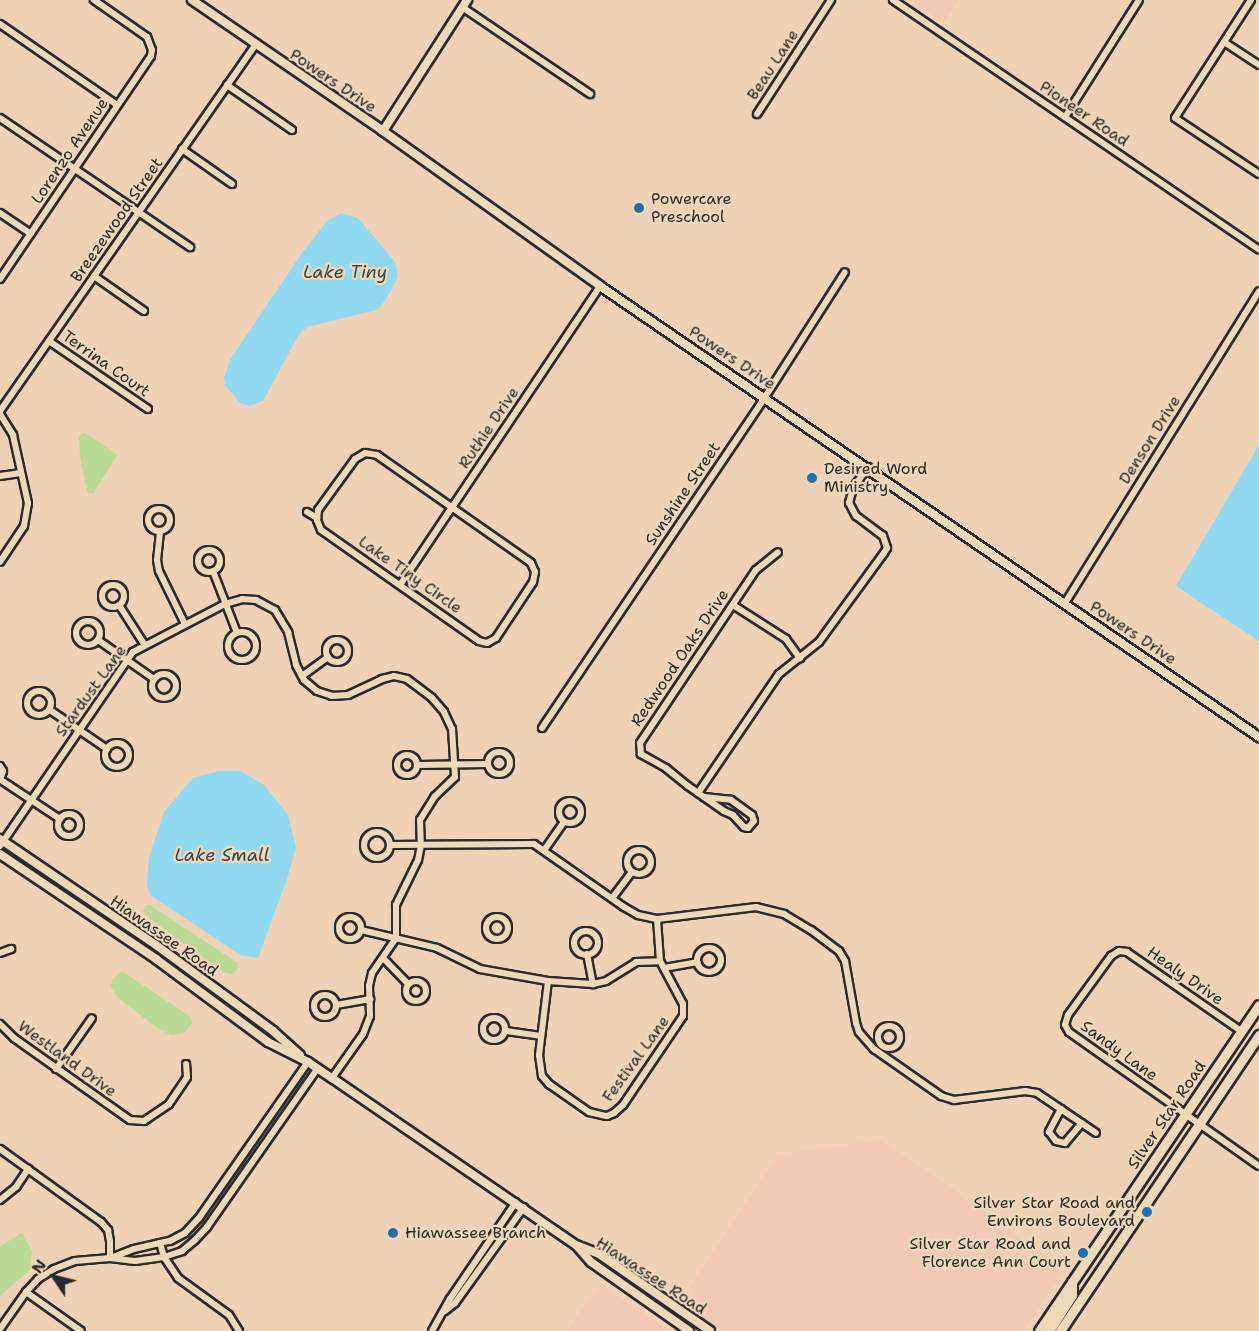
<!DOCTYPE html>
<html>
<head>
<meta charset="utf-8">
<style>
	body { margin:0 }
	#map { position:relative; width:1259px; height:1331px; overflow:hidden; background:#efd2b6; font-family:"Shantell Sans",sans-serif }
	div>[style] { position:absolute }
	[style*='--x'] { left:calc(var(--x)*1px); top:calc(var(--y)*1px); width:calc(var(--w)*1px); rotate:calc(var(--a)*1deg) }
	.built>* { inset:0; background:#f1cab5 }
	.green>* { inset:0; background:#b8da94 }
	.water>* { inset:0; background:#8fdaf0 }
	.roads { filter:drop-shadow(2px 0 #2b2b2b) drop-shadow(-2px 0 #2b2b2b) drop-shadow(0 2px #2b2b2b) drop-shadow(0 -2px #2b2b2b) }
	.minor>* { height:6px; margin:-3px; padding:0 3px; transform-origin:3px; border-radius:3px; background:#edd8b7 }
	.minor>.ring { margin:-3px; padding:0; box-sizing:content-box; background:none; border:6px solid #edd8b7; border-radius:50% }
	.tertiary>* { height:8px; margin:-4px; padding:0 4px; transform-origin:4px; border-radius:4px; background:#edd8b7 }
	.secondary>* { height:9px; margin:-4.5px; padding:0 4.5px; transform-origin:4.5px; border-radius:4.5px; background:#edd8b7 }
	.dots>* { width:16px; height:16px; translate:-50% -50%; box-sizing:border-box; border:3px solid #edd8b7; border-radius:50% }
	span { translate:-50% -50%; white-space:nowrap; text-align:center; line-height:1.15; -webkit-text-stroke:4.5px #edd8b7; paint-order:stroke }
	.street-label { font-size:16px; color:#2b2b2b }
	.poi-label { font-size:16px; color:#2b2b2b }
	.left { translate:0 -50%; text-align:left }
	.right { translate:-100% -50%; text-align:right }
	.water-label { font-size:18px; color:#3a4549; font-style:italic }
	.north { position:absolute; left:24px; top:1247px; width:60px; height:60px; -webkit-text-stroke:4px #edd8b7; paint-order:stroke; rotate:305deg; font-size:16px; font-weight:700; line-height:24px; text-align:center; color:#2b2b2b }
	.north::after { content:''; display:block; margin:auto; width:21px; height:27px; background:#2b2b2b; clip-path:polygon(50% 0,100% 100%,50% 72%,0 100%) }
</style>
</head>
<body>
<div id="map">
	<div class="built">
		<div style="clip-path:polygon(910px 0,958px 0,944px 23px)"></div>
		<div style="clip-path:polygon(882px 1140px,1066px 1269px,1023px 1331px,722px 1331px,680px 1302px,778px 1154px)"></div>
		<div style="clip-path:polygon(601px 1283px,669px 1331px,567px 1331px)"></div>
	</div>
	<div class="green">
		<div style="clip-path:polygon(82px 433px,89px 435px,117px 455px,93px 494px,87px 492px,80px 456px,79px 438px)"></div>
		<div style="clip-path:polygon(146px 905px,150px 905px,238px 963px,237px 970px,231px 974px,224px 972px,150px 919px,143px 912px)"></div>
		<div style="clip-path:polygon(122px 971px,191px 1017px,192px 1024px,183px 1034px,171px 1035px,156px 1027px,117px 997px,111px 987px,112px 980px)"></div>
		<div style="clip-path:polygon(22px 1233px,32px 1251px,30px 1270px,0 1296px,0 1246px)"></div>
	</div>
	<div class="water">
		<div style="clip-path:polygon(341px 213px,358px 218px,395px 262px,398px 276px,392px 289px,380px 308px,372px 311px,307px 327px,298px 336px,263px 401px,249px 406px,240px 403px,225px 385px,224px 377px,230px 360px,302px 253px,327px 221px)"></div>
		<div style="clip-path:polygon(1259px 445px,1259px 641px,1176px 586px)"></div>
		<div style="clip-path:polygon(219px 771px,241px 771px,264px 785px,288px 815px,296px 848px,287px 879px,258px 958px,240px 955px,150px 895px,147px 884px,149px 858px,164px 812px,193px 778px)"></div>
	</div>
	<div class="roads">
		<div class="minor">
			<div style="--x:893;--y:0;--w:443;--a:34.3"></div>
			<div style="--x:1251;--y:0;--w:140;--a:122.8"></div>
			<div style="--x:1175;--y:118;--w:101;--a:33.7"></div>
			<div style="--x:462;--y:7;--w:155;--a:34.2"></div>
			<div style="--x:0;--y:24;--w:142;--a:34.7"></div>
			<div style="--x:1224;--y:42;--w:42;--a:33.3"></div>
			<div style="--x:227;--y:85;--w:79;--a:34.7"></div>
			<div style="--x:757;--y:114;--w:136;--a:-57"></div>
			<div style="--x:1065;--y:117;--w:138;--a:-57.7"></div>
			<div style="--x:0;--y:118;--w:230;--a:34.2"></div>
			<div style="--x:182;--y:149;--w:61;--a:35"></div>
			<div style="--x:0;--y:213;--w:37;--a:34"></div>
			<div style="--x:94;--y:276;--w:61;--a:35"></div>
			<div style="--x:0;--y:279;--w:269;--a:-55.9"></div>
			<div style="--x:151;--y:56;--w:6;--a:-81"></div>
			<div style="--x:152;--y:50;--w:14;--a:-111"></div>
			<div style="--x:147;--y:37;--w:65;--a:-145.1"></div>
			<div style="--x:49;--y:341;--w:120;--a:34.5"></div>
			<div style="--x:0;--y:411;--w:447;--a:-55.1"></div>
			<div style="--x:0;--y:414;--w:25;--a:58"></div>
			<div style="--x:13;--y:435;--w:70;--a:77.6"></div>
			<div style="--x:28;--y:503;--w:23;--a:100"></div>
			<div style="--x:24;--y:526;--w:43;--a:123.7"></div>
			<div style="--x:365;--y:453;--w:12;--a:9"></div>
			<div style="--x:377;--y:455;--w:188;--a:35"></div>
			<div style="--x:531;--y:563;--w:10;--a:66"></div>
			<div style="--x:535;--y:572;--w:10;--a:101"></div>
			<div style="--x:533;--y:582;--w:67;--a:123.5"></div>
			<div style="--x:496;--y:638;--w:10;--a:151"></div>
			<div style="--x:487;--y:643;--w:8;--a:-166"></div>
			<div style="--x:479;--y:641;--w:193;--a:-144.9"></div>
			<div style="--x:321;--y:530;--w:11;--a:-112"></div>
			<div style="--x:317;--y:520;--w:10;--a:-84"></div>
			<div style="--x:318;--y:510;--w:63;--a:-54"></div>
			<div style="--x:355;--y:459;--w:12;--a:-31"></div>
			<div style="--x:0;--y:476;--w:21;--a:-8"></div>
			<div class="ring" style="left:148px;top:509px;width:16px;height:16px"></div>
			<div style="--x:307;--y:512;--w:12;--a:31"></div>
			<div style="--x:160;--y:532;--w:28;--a:96"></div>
			<div style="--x:157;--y:560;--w:11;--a:80"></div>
			<div style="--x:159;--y:571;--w:59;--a:63.9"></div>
			<div class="ring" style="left:198px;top:550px;width:16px;height:16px"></div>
			<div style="--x:213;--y:571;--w:66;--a:68.8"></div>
			<div style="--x:400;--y:585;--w:360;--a:-56.2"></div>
			<div class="ring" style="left:102px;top:585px;width:16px;height:16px"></div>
			<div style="--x:1065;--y:603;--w:367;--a:-58.1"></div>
			<div style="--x:119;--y:605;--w:46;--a:57.3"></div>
			<div style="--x:733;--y:605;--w:63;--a:32.7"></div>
			<div style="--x:786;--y:639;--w:24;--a:54"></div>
			<div class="ring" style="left:76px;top:621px;width:18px;height:18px"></div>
			<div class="ring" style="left:228px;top:632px;width:22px;height:22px"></div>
			<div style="--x:98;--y:640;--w:68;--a:34.9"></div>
			<div class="ring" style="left:326px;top:640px;width:16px;height:16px"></div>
			<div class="ring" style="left:152px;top:674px;width:18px;height:18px"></div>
			<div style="--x:302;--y:676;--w:32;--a:-36"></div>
			<div class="ring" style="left:27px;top:691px;width:18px;height:18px"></div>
			<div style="--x:50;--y:710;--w:69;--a:34.4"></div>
			<div style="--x:542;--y:728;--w:399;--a:-56"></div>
			<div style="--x:765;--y:397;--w:148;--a:-57.4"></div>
			<div class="ring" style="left:105px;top:743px;width:18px;height:18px"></div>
			<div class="ring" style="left:488px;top:752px;width:16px;height:16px"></div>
			<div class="ring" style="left:397px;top:755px;width:14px;height:14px"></div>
			<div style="--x:418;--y:765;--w:70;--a:-0.8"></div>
			<div style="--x:0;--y:766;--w:6;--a:59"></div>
			<div style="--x:3;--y:771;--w:9;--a:108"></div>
			<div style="--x:1;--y:780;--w:71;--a:33.5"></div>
			<div style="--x:698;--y:793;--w:144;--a:-55.8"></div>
			<div style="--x:779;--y:674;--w:51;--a:-38.7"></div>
			<div style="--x:819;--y:642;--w:110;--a:-53.9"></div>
			<div style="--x:884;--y:553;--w:6;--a:-59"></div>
			<div style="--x:887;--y:548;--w:13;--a:-108"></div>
			<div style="--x:883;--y:536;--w:34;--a:-143"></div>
			<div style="--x:856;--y:516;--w:15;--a:-118"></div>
			<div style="--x:849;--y:503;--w:16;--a:-75"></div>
			<div style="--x:853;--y:488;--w:26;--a:-54"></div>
			<div style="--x:704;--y:797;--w:27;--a:6"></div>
			<div style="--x:731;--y:800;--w:26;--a:36"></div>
			<div style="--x:752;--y:815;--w:6;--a:72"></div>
			<div style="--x:754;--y:821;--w:9;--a:131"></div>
			<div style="--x:748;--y:828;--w:4;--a:-166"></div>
			<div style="--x:744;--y:827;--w:16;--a:-133"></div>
			<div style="--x:733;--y:815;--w:10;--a:-156"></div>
			<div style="--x:724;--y:811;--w:44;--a:-145.2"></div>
			<div style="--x:688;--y:786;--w:28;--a:-141"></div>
			<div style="--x:666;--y:768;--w:29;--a:-151"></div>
			<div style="--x:641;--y:754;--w:11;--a:-95"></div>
			<div style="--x:640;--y:743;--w:208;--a:-56.2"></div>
			<div style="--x:756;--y:570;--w:28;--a:-39"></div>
			<div class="ring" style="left:559px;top:801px;width:16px;height:16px"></div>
			<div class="ring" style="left:58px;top:814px;width:16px;height:16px"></div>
			<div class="ring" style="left:364px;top:832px;width:20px;height:20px"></div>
			<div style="--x:390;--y:845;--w:144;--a:-0.4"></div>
			<div style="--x:534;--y:844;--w:110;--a:35"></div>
			<div style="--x:624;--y:907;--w:16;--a:30"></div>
			<div style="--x:638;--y:915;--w:19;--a:12"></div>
			<div style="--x:657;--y:919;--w:100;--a:-6.9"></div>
			<div style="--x:756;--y:907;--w:29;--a:14"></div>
			<div style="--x:784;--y:914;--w:31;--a:31"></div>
			<div style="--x:811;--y:930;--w:35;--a:37"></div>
			<div style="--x:839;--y:951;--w:12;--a:59"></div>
			<div style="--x:845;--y:961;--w:63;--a:79.9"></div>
			<div style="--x:856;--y:1023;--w:9;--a:72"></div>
			<div style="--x:859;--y:1032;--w:23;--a:49"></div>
			<div style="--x:874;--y:1049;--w:82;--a:35"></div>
			<div style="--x:941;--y:1096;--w:14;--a:17"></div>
			<div style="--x:954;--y:1100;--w:72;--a:-7.2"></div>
			<div style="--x:1025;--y:1091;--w:12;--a:9"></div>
			<div style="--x:1037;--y:1093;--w:71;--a:34.1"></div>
			<div style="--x:0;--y:846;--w:235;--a:-55.6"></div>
			<div style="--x:133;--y:652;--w:104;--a:-27.6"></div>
			<div style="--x:225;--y:604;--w:18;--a:-16"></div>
			<div style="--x:242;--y:599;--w:14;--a:4"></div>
			<div style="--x:256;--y:600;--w:21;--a:28"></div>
			<div style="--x:275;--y:610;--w:26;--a:59"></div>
			<div style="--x:288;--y:632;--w:34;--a:76"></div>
			<div style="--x:296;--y:665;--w:17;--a:62"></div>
			<div style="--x:304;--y:680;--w:17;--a:40"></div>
			<div style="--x:317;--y:691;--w:16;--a:18"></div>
			<div style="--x:332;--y:696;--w:16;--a:-4"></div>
			<div style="--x:348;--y:695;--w:38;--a:-25"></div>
			<div style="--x:382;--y:679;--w:12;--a:-14"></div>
			<div style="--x:394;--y:676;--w:13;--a:13"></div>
			<div style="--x:407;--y:679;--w:31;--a:37"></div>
			<div style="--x:432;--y:698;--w:18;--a:49"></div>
			<div style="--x:444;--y:712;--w:19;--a:65"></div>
			<div style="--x:452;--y:729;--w:48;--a:86.4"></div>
			<div style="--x:455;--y:777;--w:28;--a:136"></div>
			<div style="--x:435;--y:796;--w:28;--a:122"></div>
			<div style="--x:420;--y:820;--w:25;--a:88"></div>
			<div style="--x:421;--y:845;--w:15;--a:101"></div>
			<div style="--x:418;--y:860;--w:50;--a:116.1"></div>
			<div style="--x:396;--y:905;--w:33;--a:90"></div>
			<div style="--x:396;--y:938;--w:42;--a:124.4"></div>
			<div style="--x:372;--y:973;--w:13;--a:103"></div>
			<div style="--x:369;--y:986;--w:30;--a:88"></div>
			<div style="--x:370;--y:1016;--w:19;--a:111"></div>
			<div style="--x:363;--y:1034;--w:54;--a:125.2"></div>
			<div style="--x:545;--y:849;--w:33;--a:-55"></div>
			<div class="ring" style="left:627px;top:850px;width:18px;height:18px"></div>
			<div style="--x:613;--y:897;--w:31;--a:-53"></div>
			<div class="ring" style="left:486px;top:917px;width:16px;height:16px"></div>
			<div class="ring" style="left:339px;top:917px;width:16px;height:16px"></div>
			<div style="--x:361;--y:930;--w:78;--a:13.3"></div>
			<div style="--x:437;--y:948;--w:48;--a:26"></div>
			<div style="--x:480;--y:969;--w:69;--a:10"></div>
			<div style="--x:548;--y:981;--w:45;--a:3.8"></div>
			<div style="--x:593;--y:984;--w:13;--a:-13"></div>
			<div style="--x:606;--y:981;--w:36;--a:-32"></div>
			<div style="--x:636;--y:962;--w:24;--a:-2"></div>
			<div class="ring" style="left:574px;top:931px;width:18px;height:18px"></div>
			<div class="ring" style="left:697px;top:948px;width:18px;height:18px"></div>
			<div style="--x:0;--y:953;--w:12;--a:-20"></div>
			<div style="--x:587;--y:954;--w:31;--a:79"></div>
			<div style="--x:384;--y:959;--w:35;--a:46"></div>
			<div style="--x:664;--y:968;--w:34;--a:-10"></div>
			<div class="ring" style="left:406px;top:981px;width:14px;height:14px"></div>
			<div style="--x:548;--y:981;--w:75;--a:96.9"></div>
			<div style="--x:539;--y:1055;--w:21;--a:82"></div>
			<div style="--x:542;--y:1076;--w:11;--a:49"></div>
			<div style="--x:549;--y:1084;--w:49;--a:35"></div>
			<div style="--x:589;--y:1112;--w:18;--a:13"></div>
			<div style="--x:607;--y:1116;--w:8;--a:-23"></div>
			<div style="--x:614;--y:1113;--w:12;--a:-42"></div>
			<div style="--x:623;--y:1105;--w:107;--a:-56"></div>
			<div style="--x:683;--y:1016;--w:12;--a:-90"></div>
			<div style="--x:683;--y:1004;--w:49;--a:-118.1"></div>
			<div style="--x:660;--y:961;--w:42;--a:-94.1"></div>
			<div class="ring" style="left:314px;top:995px;width:16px;height:16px"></div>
			<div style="--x:336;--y:1005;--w:35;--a:-10"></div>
			<div class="ring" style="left:483px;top:1018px;width:16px;height:16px"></div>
			<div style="--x:0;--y:1024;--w:20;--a:45"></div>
			<div style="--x:14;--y:1038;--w:142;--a:35.3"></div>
			<div style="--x:130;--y:1120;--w:14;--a:4"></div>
			<div style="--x:144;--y:1121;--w:30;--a:-34"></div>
			<div style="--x:169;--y:1104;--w:32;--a:-56"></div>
			<div style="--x:187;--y:1077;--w:13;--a:-94"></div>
			<div class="ring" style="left:878px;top:1026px;width:16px;height:16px"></div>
			<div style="--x:506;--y:1031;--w:35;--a:8"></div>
			<div style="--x:1241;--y:1031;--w:139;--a:-145.3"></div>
			<div style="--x:1127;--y:952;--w:8;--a:-173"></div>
			<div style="--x:1119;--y:951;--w:9;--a:148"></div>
			<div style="--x:1111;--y:956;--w:73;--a:126.1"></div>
			<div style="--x:1068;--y:1015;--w:10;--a:107"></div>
			<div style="--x:1065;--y:1025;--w:8;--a:60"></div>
			<div style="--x:1069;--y:1032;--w:232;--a:35.2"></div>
			<div style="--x:56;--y:1069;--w:62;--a:-54.8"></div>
			<div style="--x:1061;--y:1109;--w:26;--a:118"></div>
			<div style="--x:1049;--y:1132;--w:11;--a:52"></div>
			<div style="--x:1056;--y:1141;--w:9;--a:13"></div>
			<div style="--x:1065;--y:1143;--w:26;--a:-50"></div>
			<div style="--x:0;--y:1149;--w:125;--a:35.9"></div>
			<div style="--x:101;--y:1222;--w:11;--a:49"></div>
			<div style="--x:108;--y:1230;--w:11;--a:80"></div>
			<div style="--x:110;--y:1241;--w:17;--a:90"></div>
			<div style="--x:0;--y:1200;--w:21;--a:-39"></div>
			<div style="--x:16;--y:1187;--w:22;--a:-56"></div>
			<div style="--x:160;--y:1243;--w:15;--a:74"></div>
			<div style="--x:164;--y:1257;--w:25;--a:56"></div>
			<div style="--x:178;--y:1278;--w:63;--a:36"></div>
			<div style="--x:229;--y:1315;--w:19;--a:58"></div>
			<div style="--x:113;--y:1257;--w:22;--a:-21"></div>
			<div style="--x:134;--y:1249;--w:37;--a:-13"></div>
			<div style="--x:170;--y:1241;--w:17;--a:-28"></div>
			<div style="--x:185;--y:1233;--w:21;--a:-47"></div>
			<div style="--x:199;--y:1218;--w:190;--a:-55.1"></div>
			<div style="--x:26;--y:1292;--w:67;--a:35.3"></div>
			<div style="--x:445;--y:1311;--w:13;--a:-39"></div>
			<div style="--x:455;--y:1303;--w:118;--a:-54.3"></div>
			<div style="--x:0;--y:1329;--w:45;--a:-54.9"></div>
			<div style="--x:26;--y:1292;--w:18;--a:-47"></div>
			<div style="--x:38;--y:1279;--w:19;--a:-32"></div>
			<div style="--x:54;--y:1269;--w:22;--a:-21"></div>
			<div style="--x:75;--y:1261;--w:35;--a:-5"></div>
			<div style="--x:110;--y:1258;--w:25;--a:7"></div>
			<div style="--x:135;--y:1261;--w:29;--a:-8"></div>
			<div style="--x:164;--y:1257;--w:19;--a:-18"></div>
			<div style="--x:182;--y:1251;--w:17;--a:-40"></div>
			<div style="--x:195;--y:1240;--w:18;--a:-47"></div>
			<div style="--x:207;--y:1227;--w:194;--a:-55.1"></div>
			<div style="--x:432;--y:1331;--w:37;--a:-61"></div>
			<div style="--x:450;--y:1299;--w:117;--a:-55.8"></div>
		</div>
		<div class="tertiary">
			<div style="--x:192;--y:0;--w:232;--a:34.4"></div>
			<div style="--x:383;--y:131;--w:267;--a:35.5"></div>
			<div style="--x:600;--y:286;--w:799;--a:34.39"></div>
			<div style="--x:383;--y:131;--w:156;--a:-57.3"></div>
			<div style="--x:0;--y:839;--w:189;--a:34.2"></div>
			<div style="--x:156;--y:945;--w:145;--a:36.3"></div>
			<div style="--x:273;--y:1031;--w:36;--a:42"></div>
			<div style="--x:0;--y:854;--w:188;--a:33.9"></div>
			<div style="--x:156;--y:959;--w:139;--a:36.5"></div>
			<div style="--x:268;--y:1042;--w:45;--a:26.6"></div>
			<div style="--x:308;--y:1062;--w:29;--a:34"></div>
			<div style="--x:332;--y:1078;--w:296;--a:34.4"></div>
			<div style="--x:576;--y:1245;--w:25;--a:21"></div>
			<div style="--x:599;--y:1254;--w:135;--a:34.7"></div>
			<div style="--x:577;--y:1246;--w:21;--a:49"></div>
			<div style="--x:591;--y:1262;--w:120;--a:35.1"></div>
		</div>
		<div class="secondary">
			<div style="--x:1039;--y:1331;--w:393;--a:-56"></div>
			<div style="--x:1049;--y:1331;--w:43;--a:-57.4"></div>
			<div style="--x:1072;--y:1295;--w:13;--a:-90"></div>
			<div style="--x:1060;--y:1331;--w:357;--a:-56.1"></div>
		</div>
	</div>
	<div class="dots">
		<div style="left:639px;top:208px;background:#1f6fb2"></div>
		<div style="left:812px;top:478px;background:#1f6fb2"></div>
		<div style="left:1147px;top:1212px;background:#1f6fb2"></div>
		<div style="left:393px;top:1233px;background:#1f6fb2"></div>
		<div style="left:1083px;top:1253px;background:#1f6fb2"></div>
	</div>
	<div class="street-label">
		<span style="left:773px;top:65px;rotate:-57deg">Beau Lane</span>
		<span style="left:333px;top:81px;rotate:34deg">Powers Drive</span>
		<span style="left:1084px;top:114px;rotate:34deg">Pioneer Road</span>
		<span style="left:70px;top:151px;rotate:-56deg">Lorenzo Avenue</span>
		<span style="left:117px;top:220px;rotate:-55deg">Breezewood Street</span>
		<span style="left:732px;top:358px;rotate:34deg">Powers Drive</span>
		<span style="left:106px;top:364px;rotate:35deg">Terrina Court</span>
		<span style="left:489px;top:428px;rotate:-56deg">Ruthie Drive</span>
		<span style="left:1150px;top:440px;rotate:-58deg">Denson Drive</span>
		<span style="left:683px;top:494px;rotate:-56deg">Sunshine Street</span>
		<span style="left:410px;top:575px;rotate:35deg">Lake Tiny Circle</span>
		<span style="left:1133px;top:633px;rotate:34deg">Powers Drive</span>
		<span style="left:680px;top:658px;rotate:-56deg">Redwood Oaks Drive</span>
		<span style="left:91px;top:691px;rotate:-54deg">Stardust Lane</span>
		<span style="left:164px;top:936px;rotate:35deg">Hiawassee Road</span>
		<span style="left:1185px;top:976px;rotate:35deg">Healy Drive</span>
		<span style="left:1119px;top:1051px;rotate:36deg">Sandy Lane</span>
		<span style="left:67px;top:1059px;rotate:36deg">Westland Drive</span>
		<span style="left:636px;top:1059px;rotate:-54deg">Festival Lane</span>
		<span style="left:1167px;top:1115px;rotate:-56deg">Silver Star Road</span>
		<span style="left:651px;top:1276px;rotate:33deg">Hiawassee Road</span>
	</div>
	<div class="poi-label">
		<span class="left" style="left:651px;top:208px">Powercare<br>Preschool</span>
		<span class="left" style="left:824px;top:478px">Desired Word<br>Ministry</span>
		<span class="right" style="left:1135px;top:1212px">Silver Star Road and<br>Environs Boulevard</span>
		<span class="left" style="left:405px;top:1233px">Hiawassee Branch</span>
		<span class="right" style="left:1071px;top:1253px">Silver Star Road and<br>Florence Ann Court</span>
	</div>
	<div class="water-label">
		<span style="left:345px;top:272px">Lake Tiny</span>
		<span style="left:222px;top:855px">Lake Small</span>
	</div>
	<div class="north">N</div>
</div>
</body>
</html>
